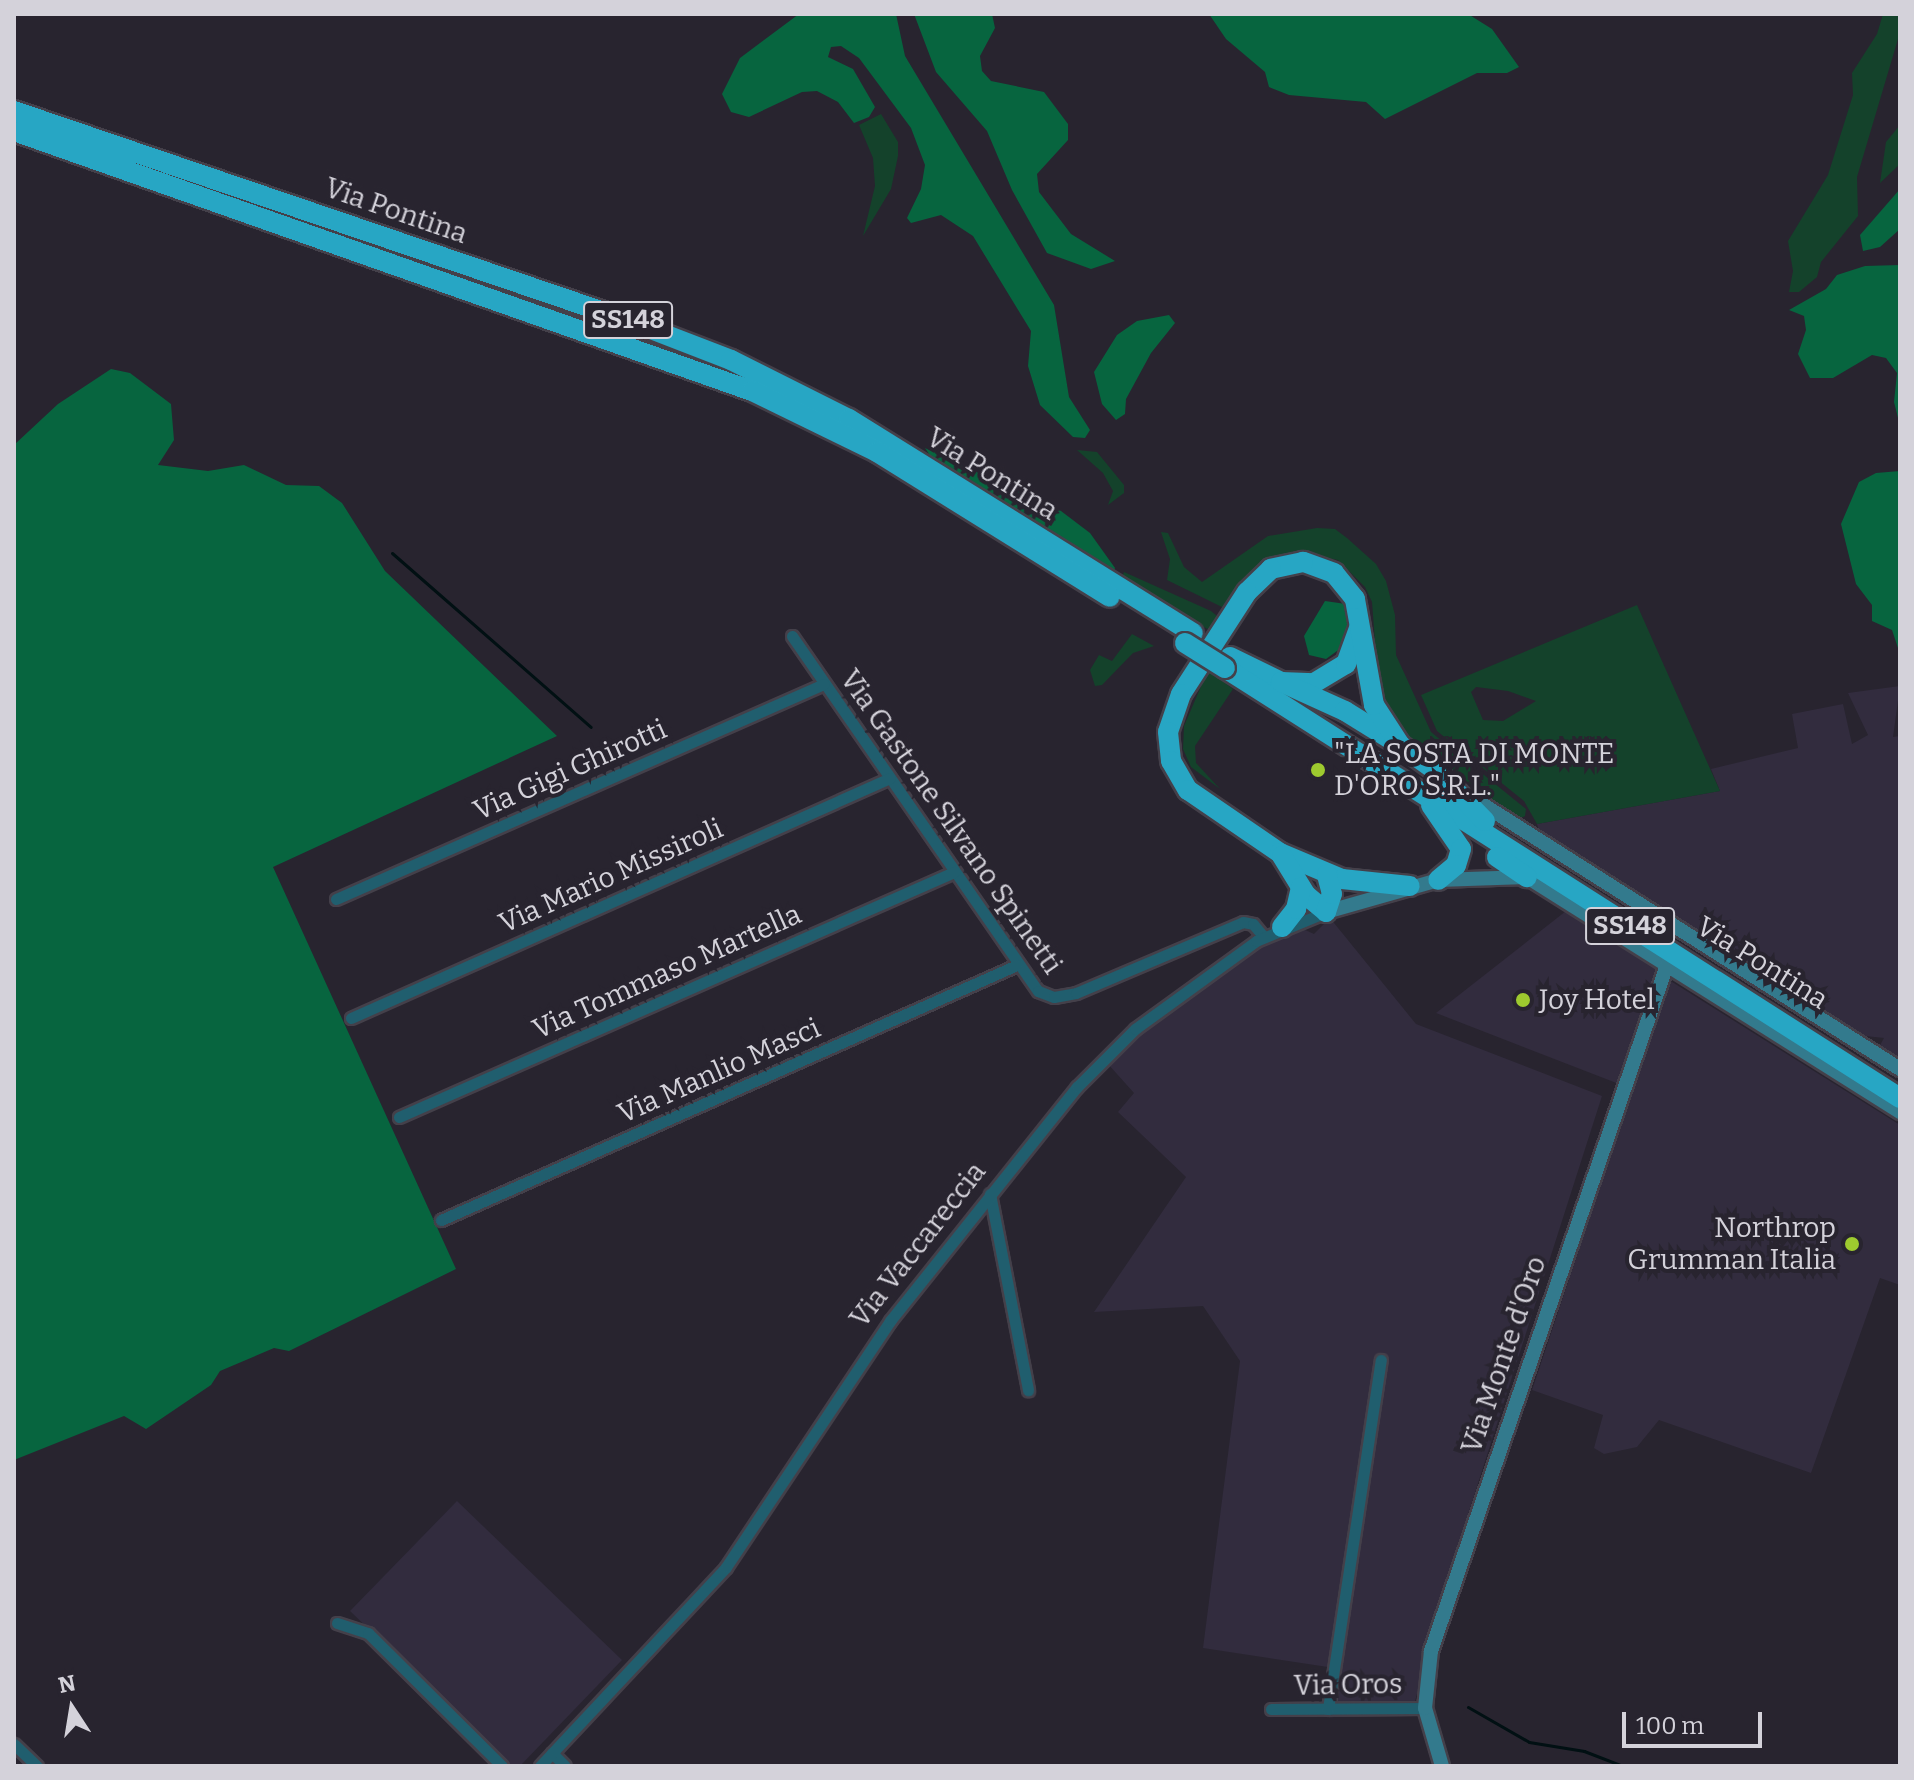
<!DOCTYPE html>
<html>
<head>
<meta charset="utf-8">
<style>
	body { margin:0 }
	#map { position:relative; width:1914px; height:1780px; overflow:hidden; background:#28242f; font-family:Bitter,serif }
	div>[style] { position:absolute }
	[style*='--x'] { left:calc(var(--x)*1px); top:calc(var(--y)*1px); width:calc(var(--w)*1px); rotate:calc(var(--a)*1deg) }
	.built>* { inset:0; background:#322c3e }
	.green>* { inset:0; background:#14422b }
	.forest>* { inset:0; background:#07653f }
	.stream>* { height:3px; margin:-1.5px; padding:0 1.5px; transform-origin:1.5px; border-radius:1.5px; background:#011013 }
	.roads { filter:drop-shadow(2px 0 #44404a) drop-shadow(-2px 0 #44404a) drop-shadow(0 2px #44404a) drop-shadow(0 -2px #44404a) }
	.street>* { height:11px; margin:-5.5px; padding:0 5.5px; transform-origin:5.5px; border-radius:5.5px; background:#205e6e }
	.secondary>* { height:14px; margin:-7px; padding:0 7px; transform-origin:7px; border-radius:7px; background:#337a8d }
	.highway>* { height:20px; margin:-10px; padding:0 10px; transform-origin:10px; border-radius:10px; background:#27a6c4 }
	.bridges { filter:drop-shadow(2px 0 #44404a) drop-shadow(-2px 0 #44404a) drop-shadow(0 2px #44404a) drop-shadow(0 -2px #44404a) }
	.highway-bridge>* { height:20px; margin:-10px; padding:0 10px; transform-origin:10px; border-radius:10px; background:#27a6c4 }
	.dots>* { width:22px; height:22px; translate:-50% -50%; box-sizing:border-box; border:4px solid #28242f; border-radius:50% }
	span { translate:-50% -50%; white-space:nowrap; text-align:center; line-height:1.15; -webkit-text-stroke:8px #28242f; paint-order:stroke }
	.shield-label span { padding:2px 6px; background:#28242f; border:2px solid; border-radius:6px; -webkit-text-stroke-width:0 }
	.shield-label { font-size:26px; color:#d4d2da; font-weight:700 }
	.street-label { font-size:28px; color:#d4d2da }
	.poi-label { font-size:28px; color:#d4d2da }
	.left { translate:0 -50%; text-align:left }
	.right { translate:-100% -50%; text-align:right }
	.frame { position:absolute; inset:0; border:16px solid #d4d2da; pointer-events:none }
	.north { position:absolute; left:32px; top:1668px; width:80px; height:80px; -webkit-text-stroke:6px #28242f; paint-order:stroke; rotate:348deg; font-size:22px; font-weight:700; line-height:32px; text-align:center; color:#d4d2da }
	.north::after { content:''; display:block; margin:auto; width:28px; height:36px; background:#d4d2da; clip-path:polygon(50% 0,100% 100%,50% 72%,0 100%) }
	.scale { position:absolute; left:1622px; top:1712px; width:140px; height:36px; box-sizing:border-box; border:4px solid #d4d2da; border-top:0; padding-left:10px; font-size:24px; line-height:28px; white-space:nowrap; color:#d4d2da; -webkit-text-stroke:6px #28242f; paint-order:stroke }
</style>
</head>
<body>
<div id="map">
	<div class="built">
		<div style="clip-path:polygon(1900px 686px,1893px 737px,1900px 736px,1900px 1059px,1879px 1047px,1884px 1038px,1856px 1035px,1793px 994px,1785px 980px,1775px 982px,1539px 830px,1537px 824px,1720px 791px,1711px 769px,1798px 748px,1792px 714px,1843px 704px,1852px 744px,1868px 735px,1848px 693px)"></div>
		<div style="clip-path:polygon(1566px 911px,1659px 967px,1619px 1084px,1436px 1013px)"></div>
		<div style="clip-path:polygon(1330px 918px,1416px 1024px,1602px 1096px,1448px 1577px,1414px 1705px,1336px 1705px,1341px 1669px,1203px 1648px,1240px 1361px,1203px 1306px,1094px 1312px,1186px 1177px,1118px 1112px,1134px 1093px,1108px 1064px,1130px 1042px,1263px 944px,1303px 929px,1314px 934px)"></div>
		<div style="clip-path:polygon(1669px 980px,1900px 1125px,1900px 1285px,1880px 1278px,1811px 1473px,1659px 1420px,1637px 1447px,1604px 1454px,1594px 1448px,1603px 1415px,1532px 1390px)"></div>
		<div style="clip-path:polygon(457px 1501px,622px 1660px,520px 1766px,511px 1766px,350px 1611px)"></div>
	</div>
	<div class="green">
		<div style="clip-path:polygon(1883px 14px,1900px 14px,1898px 39px,1857px 177px,1858px 216px,1821px 262px,1817px 277px,1799px 292px,1789px 292px,1793px 271px,1788px 241px,1828px 175px,1853px 95px,1852px 73px,1877px 34px)"></div>
		<div style="clip-path:polygon(881px 114px,898px 142px,898px 156px,891px 189px,863px 236px,875px 186px,873px 158px,859px 125px)"></div>
		<div style="clip-path:polygon(1900px 125px,1900px 164px,1880px 183px,1886px 142px)"></div>
		<div style="clip-path:polygon(1077px 450px,1097px 452px,1124px 485px,1124px 493px,1108px 505px,1113px 491px,1103px 473px)"></div>
		<div style="clip-path:polygon(1317px 528px,1335px 529px,1347px 538px,1376px 564px,1386px 581px,1395px 615px,1396px 655px,1431px 732px,1526px 809px,1525px 816px,1519px 819px,1403px 735px,1379px 695px,1372px 602px,1365px 587px,1338px 560px,1301px 553px,1224px 608px,1167px 580px,1170px 559px,1161px 532px,1168px 533px,1184px 567px,1202px 582px,1268px 536px)"></div>
		<div style="clip-path:polygon(1124px 572px,1211px 611px,1217px 616px,1218px 635px,1121px 580px)"></div>
		<div style="clip-path:polygon(evenodd,1637px 605px,1720px 791px,1537px 824px,1524px 801px,1437px 731px,1421px 695px,1637px 605px,1476px 687px,1508px 691px,1536px 701px,1503px 721px,1483px 720px,1471px 692px,1476px 687px)"></div>
		<div style="clip-path:polygon(1132px 634px,1154px 646px,1133px 653px,1102px 685px,1095px 686px,1090px 670px,1099px 655px,1112px 661px)"></div>
		<div style="clip-path:polygon(1208px 670px,1233px 689px,1195px 746px,1196px 763px,1220px 789px,1191px 767px,1183px 749px,1184px 726px)"></div>
	</div>
	<div class="forest">
		<div style="clip-path:polygon(799px 14px,896px 14px,905px 56px,1054px 305px,1069px 397px,1090px 430px,1085px 438px,1073px 437px,1040px 405px,1028px 366px,1031px 331px,973px 236px,941px 215px,911px 223px,907px 218px,921px 189px,925px 165px,911px 128px,859px 58px,841px 46px,831px 47px,828px 57px,853px 69px,875px 107px,869px 117px,854px 123px,838px 102px,817px 91px,802px 92px,749px 117px,731px 112px,722px 94px,740px 58px)"></div>
		<div style="clip-path:polygon(914px 14px,992px 14px,995px 28px,980px 56px,982px 71px,991px 81px,1044px 92px,1068px 124px,1068px 140px,1037px 174px,1039px 192px,1071px 234px,1115px 261px,1091px 269px,1047px 253px,1012px 190px,987px 131px,936px 72px)"></div>
		<div style="clip-path:polygon(1209px 14px,1468px 14px,1492px 29px,1519px 67px,1507px 73px,1477px 73px,1385px 119px,1366px 102px,1289px 95px,1269px 87px,1265px 72px,1226px 39px)"></div>
		<div style="clip-path:polygon(1900px 189px,1900px 229px,1880px 247px,1863px 251px,1860px 235px)"></div>
		<div style="clip-path:polygon(1900px 265px,1900px 426px,1894px 402px,1897px 373px,1886px 358px,1872px 355px,1833px 378px,1810px 378px,1798px 354px,1806px 330px,1804px 316px,1789px 310px,1826px 289px,1837px 275px,1865px 266px)"></div>
		<div style="clip-path:polygon(1169px 315px,1175px 323px,1151px 353px,1126px 399px,1125px 414px,1116px 420px,1102px 404px,1094px 372px,1117px 335px,1137px 321px)"></div>
		<div style="clip-path:polygon(111px 369px,130px 373px,171px 404px,174px 440px,158px 465px,208px 471px,244px 465px,286px 485px,319px 486px,342px 503px,385px 571px,557px 736px,273px 867px,456px 1269px,289px 1351px,274px 1348px,220px 1371px,211px 1385px,146px 1429px,124px 1416px,14px 1460px,14px 445px,58px 404px)"></div>
		<div style="clip-path:polygon(925px 448px,1061px 511px,1090px 533px,1115px 568px,1113px 575px,931px 457px)"></div>
		<div style="clip-path:polygon(1900px 471px,1900px 654px,1892px 630px,1872px 621px,1872px 605px,1856px 584px,1841px 524px,1859px 482px,1876px 473px)"></div>
		<div style="clip-path:polygon(1325px 601px,1346px 604px,1352px 616px,1348px 643px,1326px 659px,1309px 655px,1304px 636px)"></div>
	</div>
	<div class="stream">
		<div style="--x:392;--y:553;--w:264;--a:41.2"></div>
		<div style="--x:1468;--y:1707;--w:70;--a:29.8"></div>
		<div style="--x:1529;--y:1742;--w:56;--a:9.3"></div>
		<div style="--x:1584;--y:1751;--w:42;--a:21"></div>
	</div>
	<div class="roads">
		<div class="street">
			<div style="--x:792;--y:636;--w:432;--a:55.3"></div>
			<div style="--x:1038;--y:991;--w:17;--a:21"></div>
			<div style="--x:1054;--y:997;--w:22;--a:-10"></div>
			<div style="--x:1076;--y:993;--w:181;--a:-23"></div>
			<div style="--x:1243;--y:922;--w:10;--a:11"></div>
			<div style="--x:1253;--y:924;--w:16;--a:50"></div>
			<div style="--x:336;--y:899;--w:533;--a:-23.78"></div>
			<div style="--x:351;--y:1018;--w:590;--a:-24"></div>
			<div style="--x:399;--y:1117;--w:607;--a:-23.82"></div>
			<div style="--x:990;--y:1194;--w:200;--a:79"></div>
			<div style="--x:441;--y:1220;--w:630;--a:-23.88"></div>
			<div style="--x:337;--y:1623;--w:33;--a:18"></div>
			<div style="--x:368;--y:1633;--w:189;--a:44.8"></div>
			<div style="--x:1271;--y:1709;--w:154;--a:-0.4"></div>
			<div style="--x:1328;--y:1709;--w:353;--a:-81.4"></div>
			<div style="--x:14;--y:1744;--w:32;--a:44"></div>
			<div style="--x:552;--y:1753;--w:18;--a:45"></div>
			<div style="--x:540;--y:1766;--w:272;--a:-46.9"></div>
			<div style="--x:726;--y:1567;--w:296;--a:-56.3"></div>
			<div style="--x:890;--y:1321;--w:300;--a:-51.4"></div>
			<div style="--x:1077;--y:1087;--w:82;--a:-45"></div>
			<div style="--x:1135;--y:1029;--w:150;--a:-36"></div>
			<div style="--x:1256;--y:941;--w:76;--a:-22.5"></div>
		</div>
		<div class="secondary">
			<div style="--x:1471;--y:797;--w:508;--a:32.38"></div>
			<div style="--x:1326;--y:912;--w:116;--a:-15.9"></div>
			<div style="--x:1438;--y:880;--w:89;--a:-1.9"></div>
			<div style="--x:1527;--y:877;--w:441;--a:32.2"></div>
			<div style="--x:1442;--y:1766;--w:60;--a:-106.3"></div>
			<div style="--x:1425;--y:1708;--w:57;--a:-84"></div>
			<div style="--x:1431;--y:1651;--w:725;--a:-71.02"></div>
		</div>
		<div class="highway">
			<div style="--x:14;--y:111;--w:651;--a:18.82"></div>
			<div style="--x:630;--y:321;--w:108;--a:21.1"></div>
			<div style="--x:731;--y:360;--w:132;--a:26.6"></div>
			<div style="--x:849;--y:419;--w:405;--a:31.9"></div>
			<div style="--x:14;--y:131;--w:782;--a:19.41"></div>
			<div style="--x:752;--y:391;--w:139;--a:26"></div>
			<div style="--x:877;--y:452;--w:274;--a:31.9"></div>
			<div style="--x:1230;--y:657;--w:57;--a:26.1"></div>
			<div style="--x:1281;--y:682;--w:33;--a:2"></div>
			<div style="--x:1314;--y:683;--w:37;--a:-31"></div>
			<div style="--x:1346;--y:664;--w:38;--a:-70"></div>
			<div style="--x:1225;--y:668;--w:800;--a:32.5"></div>
			<div style="--x:1281;--y:682;--w:70;--a:24.4"></div>
			<div style="--x:1345;--y:711;--w:65;--a:31.7"></div>
			<div style="--x:1400;--y:745;--w:44;--a:35.8"></div>
			<div style="--x:1436;--y:771;--w:70;--a:45.6"></div>
			<div style="--x:1400;--y:745;--w:48;--a:-123"></div>
			<div style="--x:1374;--y:705;--w:108;--a:-100.2"></div>
			<div style="--x:1355;--y:599;--w:33;--a:-129"></div>
			<div style="--x:1334;--y:573;--w:33;--a:-160"></div>
			<div style="--x:1303;--y:562;--w:33;--a:168"></div>
			<div style="--x:1271;--y:569;--w:33;--a:136"></div>
			<div style="--x:1247;--y:592;--w:121;--a:122.9"></div>
			<div style="--x:1181;--y:694;--w:40;--a:108.9"></div>
			<div style="--x:1168;--y:732;--w:29;--a:84"></div>
			<div style="--x:1171;--y:761;--w:34;--a:60"></div>
			<div style="--x:1188;--y:790;--w:112;--a:34.4"></div>
			<div style="--x:1280;--y:853;--w:67;--a:22.8"></div>
			<div style="--x:1342;--y:879;--w:68;--a:5.9"></div>
			<div style="--x:1431;--y:805;--w:53;--a:55.7"></div>
			<div style="--x:1461;--y:849;--w:17;--a:107"></div>
			<div style="--x:1456;--y:865;--w:23;--a:140"></div>
			<div style="--x:1282;--y:856;--w:46;--a:58.4"></div>
			<div style="--x:1306;--y:895;--w:26;--a:40"></div>
			<div style="--x:1326;--y:912;--w:19;--a:-72"></div>
			<div style="--x:1332;--y:894;--w:20;--a:-105"></div>
			<div style="--x:1497;--y:857;--w:36;--a:34"></div>
			<div style="--x:1282;--y:927;--w:23;--a:-52"></div>
			<div style="--x:1296;--y:909;--w:22;--a:-77"></div>
		</div>
	</div>
	<div class="bridges">
		<div class="highway-bridge">
			<div style="--x:1185;--y:643;--w:47;--a:32"></div>
		</div>
	</div>
	<div class="dots">
		<div style="left:1318px;top:770px;background:#9eca2f"></div>
		<div style="left:1523px;top:1000px;background:#9eca2f"></div>
		<div style="left:1852px;top:1244px;background:#9eca2f"></div>
	</div>
	<div class="shield-label">
		<span style="left:628px;top:320px">SS148</span>
		<span style="left:1630px;top:926px">SS148</span>
	</div>
	<div class="street-label">
		<span style="left:396px;top:211px;rotate:19deg">Via Pontina</span>
		<span style="left:992px;top:474px;rotate:32deg">Via Pontina</span>
		<span style="left:570px;top:770px;rotate:-24deg">Via Gigi Ghirotti</span>
		<span style="left:951px;top:822px;rotate:55deg">Via Gastone Silvano Spinetti</span>
		<span style="left:611px;top:876px;rotate:-24deg">Via Mario Missiroli</span>
		<span style="left:1762px;top:963px;rotate:32deg">Via Pontina</span>
		<span style="left:667px;top:972px;rotate:-24deg">Via Tommaso Martella</span>
		<span style="left:719px;top:1071px;rotate:-24deg">Via Manlio Masci</span>
		<span style="left:918px;top:1245px;rotate:-52deg">Via Vaccareccia</span>
		<span style="left:1504px;top:1355px;rotate:-71deg">Via Monte d'Oro</span>
		<span style="left:1348px;top:1685px;rotate:-1deg">Via Oros</span>
	</div>
	<div class="poi-label">
		<span class="left" style="left:1334px;top:770px">"LA SOSTA DI MONTE<br>D'ORO S.R.L."</span>
		<span class="left" style="left:1539px;top:1000px">Joy Hotel</span>
		<span class="right" style="left:1836px;top:1244px">Northrop<br>Grumman Italia</span>
	</div>
	<div class="frame"></div>
	<div class="north">N</div>
	<div class="scale">100 m</div>
</div>
</body>
</html>
